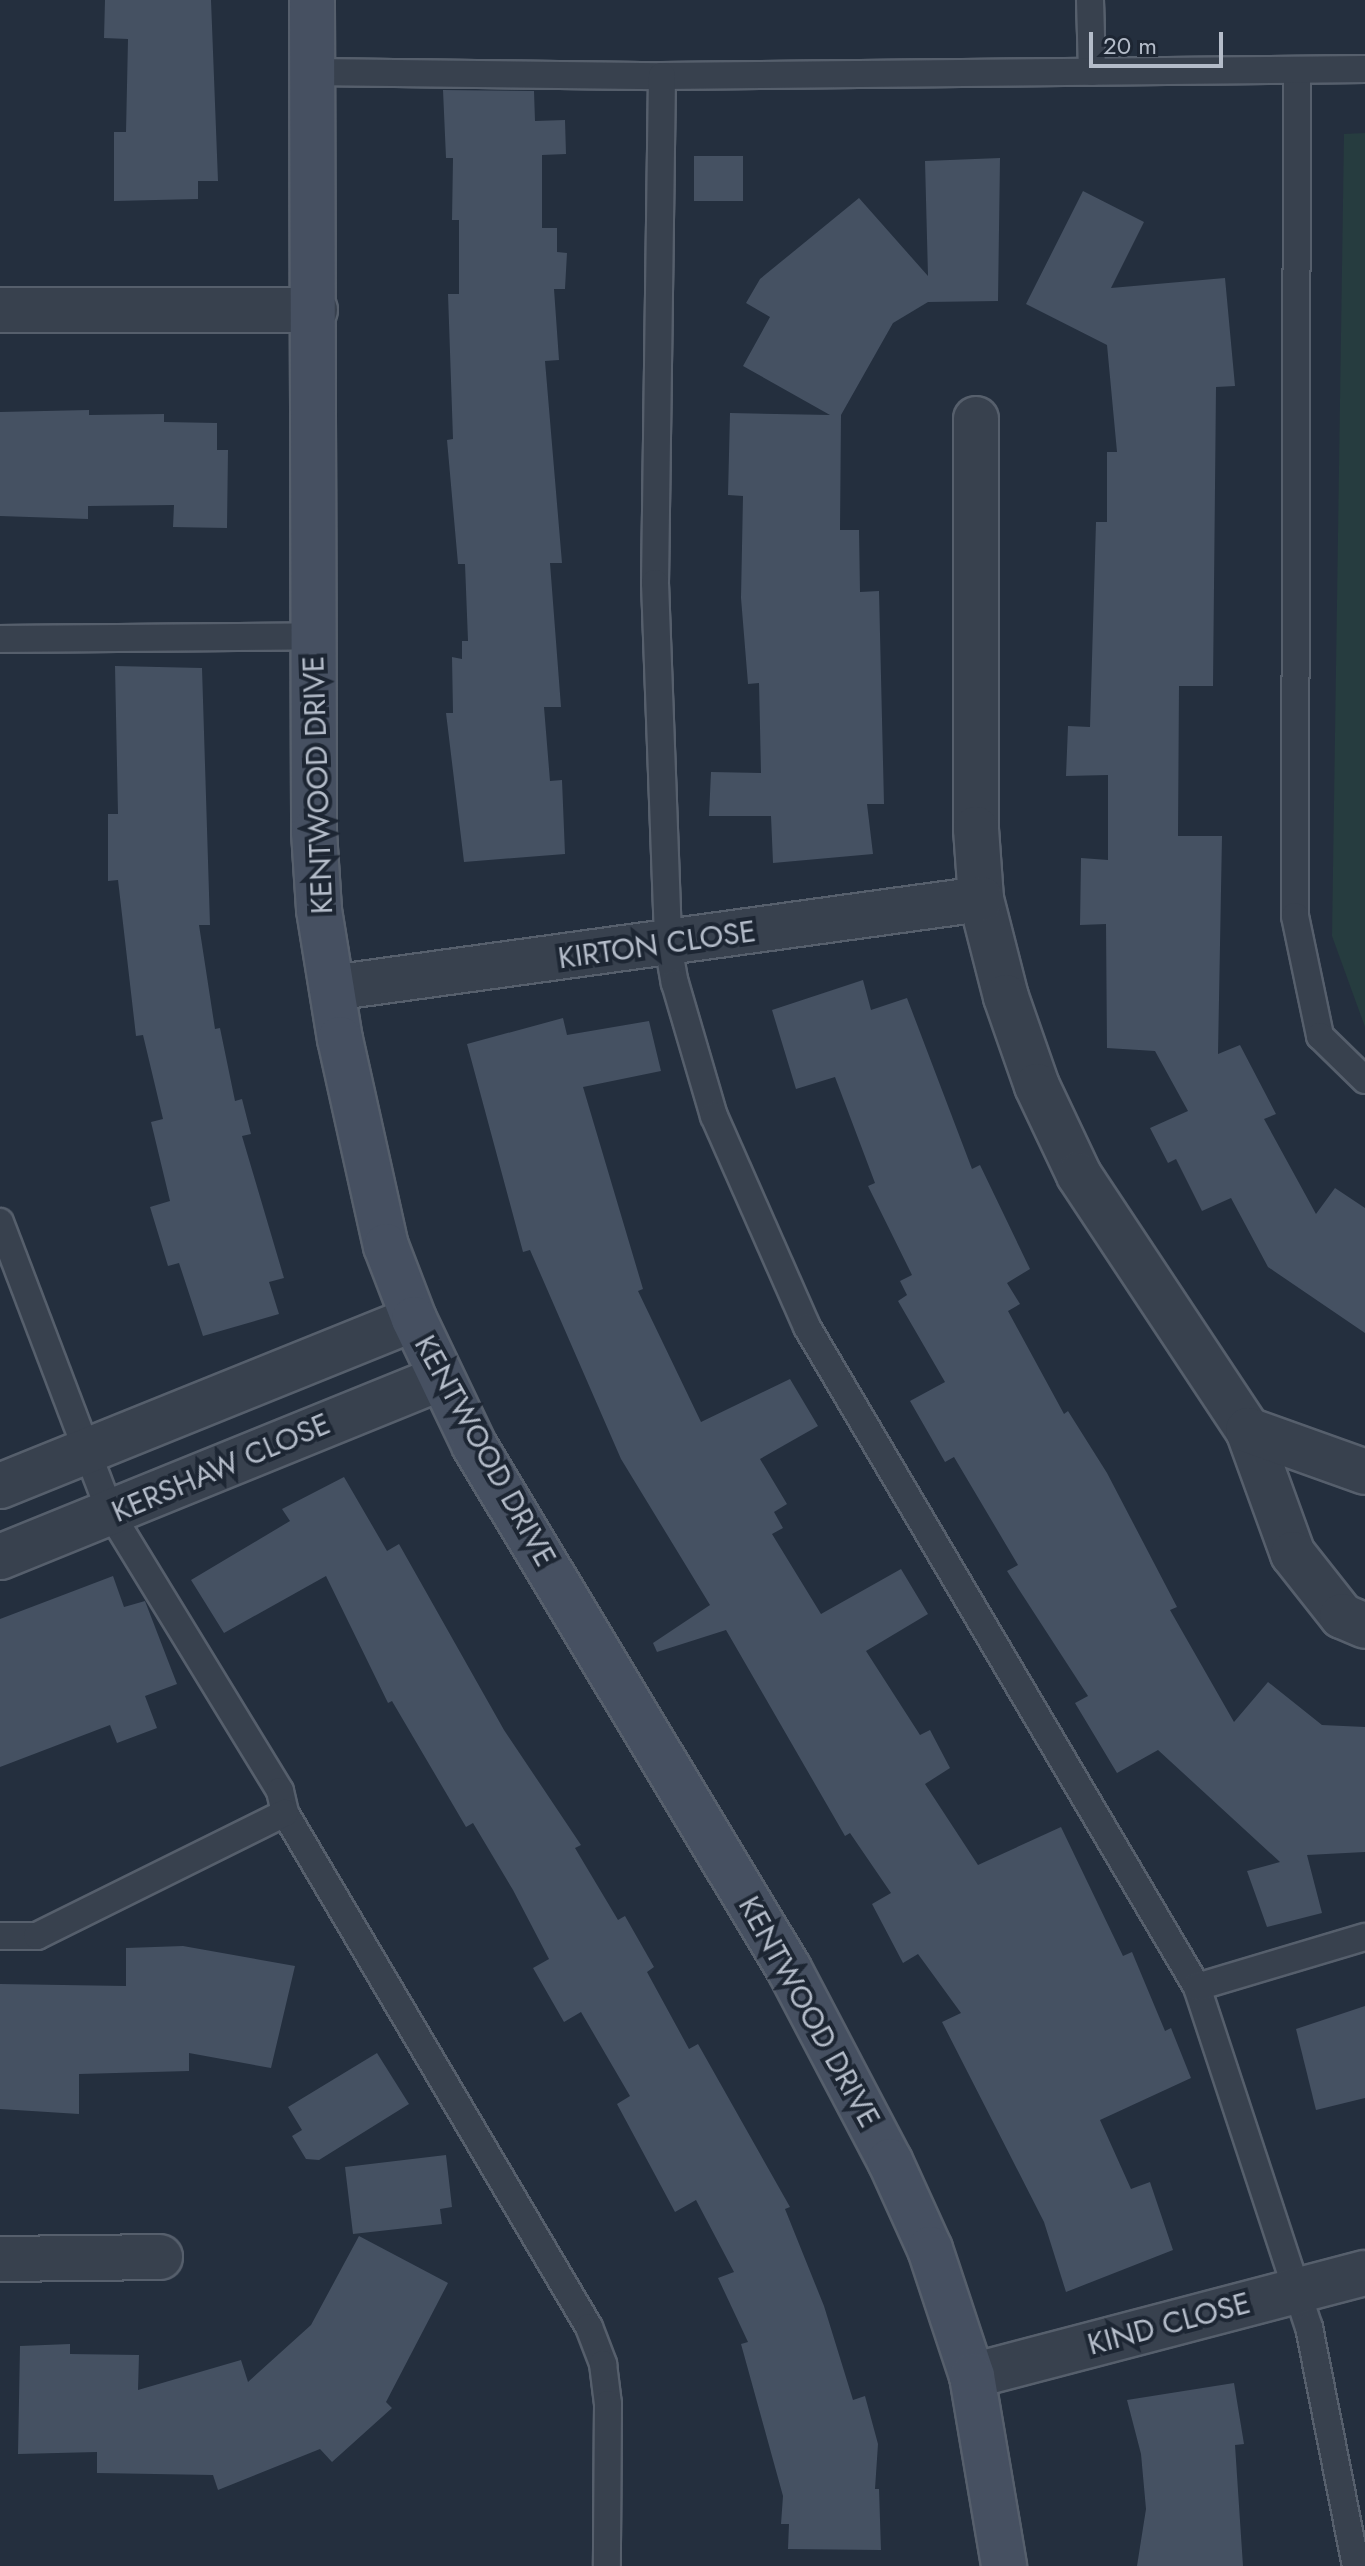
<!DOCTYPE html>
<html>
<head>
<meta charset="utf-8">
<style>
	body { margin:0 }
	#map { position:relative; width:1365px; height:2566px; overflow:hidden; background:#242f3e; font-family:Jost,sans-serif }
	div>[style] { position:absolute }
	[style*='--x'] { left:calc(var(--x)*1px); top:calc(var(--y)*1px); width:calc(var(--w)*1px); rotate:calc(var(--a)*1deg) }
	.green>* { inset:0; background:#263c3f }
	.building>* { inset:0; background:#455162; transform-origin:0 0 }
	.roads { filter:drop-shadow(2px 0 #565f6c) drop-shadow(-2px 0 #565f6c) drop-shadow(0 2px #565f6c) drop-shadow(0 -2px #565f6c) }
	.lane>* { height:26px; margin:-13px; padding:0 13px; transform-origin:13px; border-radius:13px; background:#38414e }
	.street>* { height:44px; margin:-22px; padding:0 22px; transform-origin:22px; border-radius:22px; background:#38414e }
	.secondary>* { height:44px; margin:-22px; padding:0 22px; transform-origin:22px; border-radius:22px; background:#465061 }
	span { translate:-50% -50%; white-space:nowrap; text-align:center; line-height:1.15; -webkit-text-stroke:8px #1d2633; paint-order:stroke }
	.street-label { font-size:30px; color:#b4bcc9 }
	.scale { position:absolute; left:1089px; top:32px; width:134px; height:36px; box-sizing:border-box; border:4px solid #b4bcc9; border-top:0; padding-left:10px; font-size:24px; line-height:28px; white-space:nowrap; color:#b4bcc9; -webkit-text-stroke:6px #1d2633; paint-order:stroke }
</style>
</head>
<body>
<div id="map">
	<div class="green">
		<div style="clip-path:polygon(1365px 133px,1365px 1027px,1332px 936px,1344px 134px)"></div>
	</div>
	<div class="building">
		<div style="clip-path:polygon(105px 0,211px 0,218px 181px,198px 181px,198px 199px,114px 201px,114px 132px,126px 132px,128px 39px,104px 38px)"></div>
		<div style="clip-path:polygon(443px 90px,534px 91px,535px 121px,565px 120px,566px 154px,542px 155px,542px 228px,557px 228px,557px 252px,567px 253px,565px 289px,554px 289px,559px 360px,545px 361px,562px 563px,550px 563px,561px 707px,544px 707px,550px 781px,562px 780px,565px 854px,464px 862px,446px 713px,453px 713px,452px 657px,462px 659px,462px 641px,468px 641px,465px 564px,458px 564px,447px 440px,453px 439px,448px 294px,459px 294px,459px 220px,452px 220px,453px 158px,446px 158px)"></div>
		<div style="left:694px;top:156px;width:49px;height:45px"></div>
		<div style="clip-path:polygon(1000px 158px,998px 301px,928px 302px,893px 323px,841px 415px,840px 530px,859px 530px,860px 592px,879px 591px,884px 804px,867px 804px,873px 854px,773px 863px,771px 816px,709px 816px,711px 772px,761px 773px,759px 683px,748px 684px,741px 598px,743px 496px,728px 495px,730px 413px,830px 415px,743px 366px,770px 317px,746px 303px,760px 279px,859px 198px,928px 276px,925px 161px)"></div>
		<div style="clip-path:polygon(1083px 191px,1144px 222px,1111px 288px,1225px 278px,1235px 386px,1216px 387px,1213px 686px,1179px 686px,1178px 836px,1222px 836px,1218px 1054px,1240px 1045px,1276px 1114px,1264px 1119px,1316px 1214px,1335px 1188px,1365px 1208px,1365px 1333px,1268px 1267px,1231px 1198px,1202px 1211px,1176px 1159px,1168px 1163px,1150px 1128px,1188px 1111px,1155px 1051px,1107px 1048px,1106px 924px,1080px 925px,1081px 858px,1108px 860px,1108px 775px,1066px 776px,1068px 726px,1090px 727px,1096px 522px,1107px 522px,1107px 452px,1117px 452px,1107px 345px,1026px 304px)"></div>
		<div style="clip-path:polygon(89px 410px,89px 415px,164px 414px,164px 422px,217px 423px,217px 450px,228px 450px,227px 528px,173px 527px,174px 505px,88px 506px,88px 519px,0 516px,0 412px)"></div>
		<div style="clip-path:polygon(115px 666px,202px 668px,210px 925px,199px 925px,215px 1029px,220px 1028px,235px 1101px,242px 1099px,251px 1134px,242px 1136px,284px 1278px,269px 1282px,279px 1314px,203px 1336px,179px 1263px,168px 1266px,150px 1207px,170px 1201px,151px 1122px,163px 1119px,143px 1035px,136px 1036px,118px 880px,108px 881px,108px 814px,118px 814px)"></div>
		<div style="clip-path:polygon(863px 980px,871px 1010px,907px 998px,972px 1169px,980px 1165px,1030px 1269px,1007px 1283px,1020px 1304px,1008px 1311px,1064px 1414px,1068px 1411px,1107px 1473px,1177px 1607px,1170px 1610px,1234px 1722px,1268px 1682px,1322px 1725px,1365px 1727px,1365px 1852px,1307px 1855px,1322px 1913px,1267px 1927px,1247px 1871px,1280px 1862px,1158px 1750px,1117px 1773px,1075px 1703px,1088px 1696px,1007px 1571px,1018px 1565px,954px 1457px,945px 1462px,910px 1401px,945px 1382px,898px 1301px,907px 1295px,900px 1281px,912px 1275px,868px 1186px,875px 1183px,835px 1077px,796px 1089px,772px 1010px)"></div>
		<div style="clip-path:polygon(563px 1018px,567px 1035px,649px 1021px,661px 1071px,583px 1087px,643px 1289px,638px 1291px,701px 1422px,790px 1379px,818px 1426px,760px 1459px,787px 1504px,774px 1512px,783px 1528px,772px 1534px,821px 1614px,901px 1569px,928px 1614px,866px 1651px,920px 1735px,930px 1730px,950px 1768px,925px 1784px,978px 1865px,1061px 1827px,1123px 1956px,1132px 1952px,1165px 2031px,1171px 2028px,1191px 2078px,1100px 2120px,1131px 2189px,1150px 2182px,1173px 2250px,1066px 2292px,1044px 2222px,942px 2022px,961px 2013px,918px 1954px,903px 1963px,872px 1904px,891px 1893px,850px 1833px,845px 1836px,726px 1630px,657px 1652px,653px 1643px,710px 1605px,621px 1459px,530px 1250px,523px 1252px,467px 1044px)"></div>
		<div style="clip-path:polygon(344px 1477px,387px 1551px,399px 1544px,504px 1730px,581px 1845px,575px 1848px,618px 1920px,625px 1916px,654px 1967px,647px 1972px,689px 2049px,698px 2044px,790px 2207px,785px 2209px,824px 2306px,853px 2400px,865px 2396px,878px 2444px,875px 2489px,879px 2489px,881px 2550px,788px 2549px,789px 2524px,781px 2524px,783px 2496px,741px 2344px,748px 2342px,718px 2278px,734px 2272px,696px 2200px,675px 2212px,617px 2104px,630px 2096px,581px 2012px,564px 2022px,533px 1968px,549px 1959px,513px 1890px,473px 1823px,466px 1827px,392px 1701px,388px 1703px,326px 1576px,224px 1633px,191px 1580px,290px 1521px,282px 1509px)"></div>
		<div style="clip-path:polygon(113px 1576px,124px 1607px,145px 1601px,177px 1684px,145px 1696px,157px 1728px,117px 1743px,110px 1725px,0 1767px,0 1619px)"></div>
		<div style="clip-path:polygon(183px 1946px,295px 1966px,271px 2068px,189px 2053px,189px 2071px,79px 2074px,79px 2114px,0 2109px,0 1984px,126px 1986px,126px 1948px)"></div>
		<div style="clip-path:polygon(1365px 2006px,1365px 2098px,1316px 2110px,1296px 2029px)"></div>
		<div style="clip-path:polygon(377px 2053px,409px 2104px,319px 2160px,306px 2159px,292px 2136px,302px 2130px,288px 2107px)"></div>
		<div style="clip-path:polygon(446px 2155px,452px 2207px,440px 2209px,442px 2224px,353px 2234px,345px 2167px)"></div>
		<div style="clip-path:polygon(359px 2236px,448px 2283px,386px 2402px,392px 2408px,332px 2462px,320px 2449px,218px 2490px,213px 2475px,97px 2473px,97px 2452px,18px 2454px,20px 2346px,70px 2344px,70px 2354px,139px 2355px,138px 2390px,241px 2360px,248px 2382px,311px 2325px)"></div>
		<div style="clip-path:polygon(1234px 2383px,1244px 2444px,1235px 2445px,1243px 2566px,1137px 2566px,1146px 2509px,1141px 2454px,1127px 2400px)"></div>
	</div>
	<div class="roads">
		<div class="lane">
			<div style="--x:1090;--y:0;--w:72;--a:88.4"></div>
			<div style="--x:1297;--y:71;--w:845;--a:90.14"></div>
			<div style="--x:1295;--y:916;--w:123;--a:78.2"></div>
			<div style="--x:1320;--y:1036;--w:63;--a:44.4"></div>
			<div style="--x:312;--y:72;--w:350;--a:0.7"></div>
			<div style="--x:662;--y:76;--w:703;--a:-0.57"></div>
			<div style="--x:662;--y:76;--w:507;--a:90.79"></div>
			<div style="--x:655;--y:583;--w:362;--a:87.9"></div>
			<div style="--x:668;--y:945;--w:39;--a:80"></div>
			<div style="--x:675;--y:983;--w:139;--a:73.7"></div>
			<div style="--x:714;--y:1116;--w:231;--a:66.2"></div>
			<div style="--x:807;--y:1327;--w:767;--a:59.42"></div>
			<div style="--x:1197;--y:1987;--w:358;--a:71.8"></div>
			<div style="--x:1309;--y:2327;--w:244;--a:78.9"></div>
			<div style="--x:0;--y:639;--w:314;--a:-0.5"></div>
			<div style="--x:0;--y:1222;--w:312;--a:69.2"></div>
			<div style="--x:111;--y:1514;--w:324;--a:58.6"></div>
			<div style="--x:280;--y:1791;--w:23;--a:77"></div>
			<div style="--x:285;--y:1813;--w:597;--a:59.4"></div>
			<div style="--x:589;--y:2327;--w:40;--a:69"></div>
			<div style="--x:603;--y:2364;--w:40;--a:82.9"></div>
			<div style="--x:608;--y:2404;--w:162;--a:90.4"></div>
			<div style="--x:0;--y:1936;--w:37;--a:0"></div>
			<div style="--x:37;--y:1936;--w:277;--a:-26.4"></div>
			<div style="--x:1197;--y:1987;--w:175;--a:-16.6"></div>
		</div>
		<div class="street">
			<div style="--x:0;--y:310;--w:315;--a:0"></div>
			<div style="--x:976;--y:419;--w:410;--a:90"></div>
			<div style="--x:976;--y:829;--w:70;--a:85.9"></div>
			<div style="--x:981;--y:899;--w:101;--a:75.7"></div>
			<div style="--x:1006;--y:997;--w:94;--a:70.8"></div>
			<div style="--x:1037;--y:1086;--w:98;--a:64.7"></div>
			<div style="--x:1079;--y:1175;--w:306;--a:56.5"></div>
			<div style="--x:1248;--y:1430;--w:132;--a:70.1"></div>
			<div style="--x:1293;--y:1554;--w:79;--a:51.7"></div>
			<div style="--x:1342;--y:1616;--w:25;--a:23"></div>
			<div style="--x:332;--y:988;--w:655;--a:-7.81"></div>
			<div style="--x:1248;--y:1430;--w:124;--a:19.7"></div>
			<div style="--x:0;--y:1486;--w:446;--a:-22"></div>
			<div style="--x:0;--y:1557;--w:476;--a:-22.1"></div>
			<div style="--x:0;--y:2259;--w:160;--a:-0.7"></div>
			<div style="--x:972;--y:2376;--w:406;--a:-14.7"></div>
		</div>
		<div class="secondary">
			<div style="--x:312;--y:0;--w:832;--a:89.86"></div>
			<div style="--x:314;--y:832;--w:78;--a:86.3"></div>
			<div style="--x:319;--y:910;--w:131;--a:80.8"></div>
			<div style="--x:340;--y:1039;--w:212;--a:77.5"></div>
			<div style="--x:386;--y:1246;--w:78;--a:69"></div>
			<div style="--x:414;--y:1319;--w:140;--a:64.5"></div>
			<div style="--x:474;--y:1445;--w:611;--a:58.99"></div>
			<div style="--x:789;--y:1969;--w:217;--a:62.3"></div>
			<div style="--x:890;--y:2161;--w:97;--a:65.6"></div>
			<div style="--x:930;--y:2249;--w:134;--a:71.7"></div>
			<div style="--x:972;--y:2376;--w:193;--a:80.4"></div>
		</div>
	</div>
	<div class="street-label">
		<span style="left:318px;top:785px;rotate:-92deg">KENTWOOD DRIVE</span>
		<span style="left:657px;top:945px;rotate:-8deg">KIRTON CLOSE</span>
		<span style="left:485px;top:1451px;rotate:61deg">KENTWOOD DRIVE</span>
		<span style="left:221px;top:1468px;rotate:-23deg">KERSHAW CLOSE</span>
		<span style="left:809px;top:2012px;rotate:61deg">KENTWOOD DRIVE</span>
		<span style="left:1169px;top:2324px;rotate:-15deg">KIND CLOSE</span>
	</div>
	<div class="scale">20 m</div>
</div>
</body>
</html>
